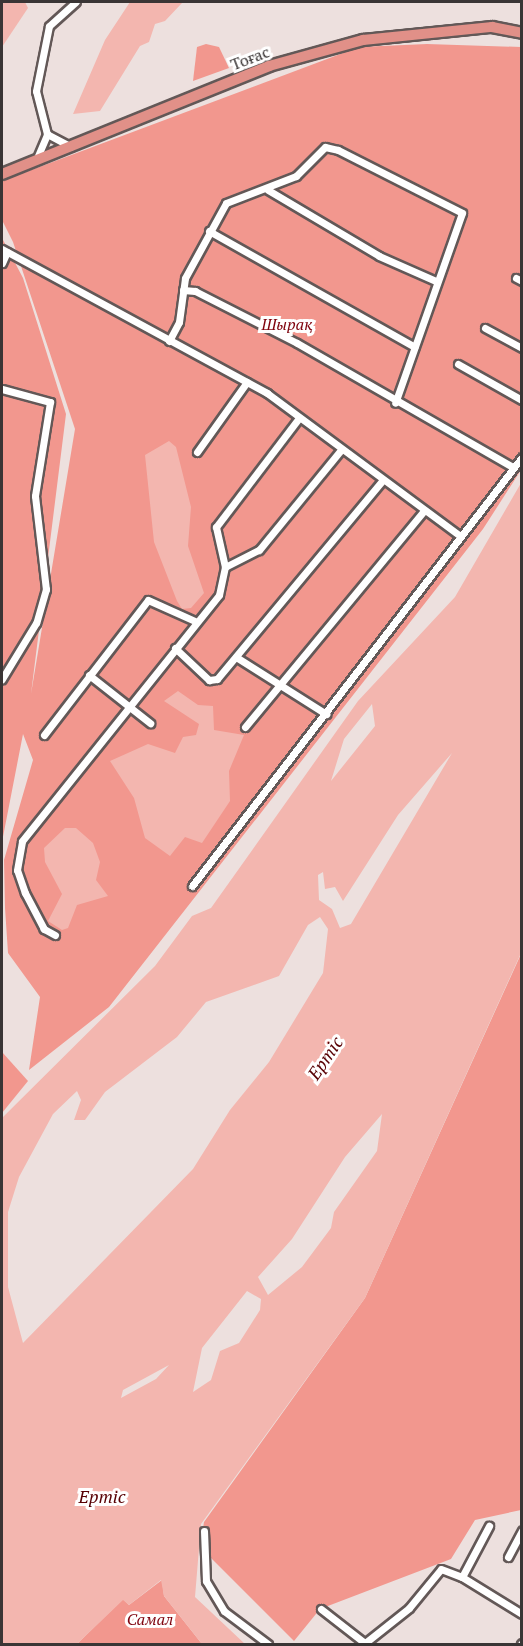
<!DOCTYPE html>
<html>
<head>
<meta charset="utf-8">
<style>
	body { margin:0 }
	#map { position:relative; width:523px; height:1646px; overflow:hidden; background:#ede0de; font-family:"PT Serif",serif }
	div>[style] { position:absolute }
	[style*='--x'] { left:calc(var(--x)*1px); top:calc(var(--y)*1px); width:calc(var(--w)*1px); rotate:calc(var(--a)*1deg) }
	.green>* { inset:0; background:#f2978e }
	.water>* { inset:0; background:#f3b6af }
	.roads { filter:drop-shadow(2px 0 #635857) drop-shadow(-2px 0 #635857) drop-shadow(0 2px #635857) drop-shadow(0 -2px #635857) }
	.minor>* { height:7px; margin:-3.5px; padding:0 3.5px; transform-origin:3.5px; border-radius:3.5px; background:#fff }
	.highway>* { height:10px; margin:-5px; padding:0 5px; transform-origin:5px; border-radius:5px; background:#e19088 }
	span { translate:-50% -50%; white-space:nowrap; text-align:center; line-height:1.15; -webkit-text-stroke:6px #fff; paint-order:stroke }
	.street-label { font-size:16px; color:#3a3535 }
	.park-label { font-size:16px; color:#7f040e; font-style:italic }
	.water-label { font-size:18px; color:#580004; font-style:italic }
	.frame { position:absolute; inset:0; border:3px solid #3a3535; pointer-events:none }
</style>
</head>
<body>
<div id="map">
	<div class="green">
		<div style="clip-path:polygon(206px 44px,219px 47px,229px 68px,193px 81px,197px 47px)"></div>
		<div style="clip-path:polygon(427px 44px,521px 47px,521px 470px,483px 529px,109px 1007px,29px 1070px,40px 997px,8px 953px,5px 908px,4px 860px,33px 760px,23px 734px,2px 842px,2px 238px,23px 278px,66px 414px,31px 694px,75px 429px,13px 242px,2px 220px,2px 181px,359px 47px)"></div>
		<div style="clip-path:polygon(521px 954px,521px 1510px,475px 1520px,451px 1559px,320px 1609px,294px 1641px,200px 1547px,204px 1522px,365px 1298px)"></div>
		<div style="clip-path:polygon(2px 1052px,28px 1081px,2px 1113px)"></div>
		<div style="clip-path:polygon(162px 1580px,164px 1596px,202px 1644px,77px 1644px,123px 1599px,129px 1605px)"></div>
	</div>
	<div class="water">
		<div style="clip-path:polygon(2px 2px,25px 2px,28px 8px,2px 47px)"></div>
		<div style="clip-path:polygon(130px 2px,182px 3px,165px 21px,155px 24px,149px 42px,140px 46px,100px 111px,73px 114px,105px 40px)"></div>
		<div style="clip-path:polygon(169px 441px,176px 447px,191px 507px,188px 546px,204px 593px,191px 608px,182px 609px,177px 601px,154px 542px,145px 455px)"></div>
		<div style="clip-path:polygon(evenodd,521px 483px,521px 953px,365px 1298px,201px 1524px,195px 1597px,245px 1644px,202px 1644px,164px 1596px,161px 1580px,129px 1605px,123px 1600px,77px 1644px,2px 1644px,2px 1118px,155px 966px,192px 916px,211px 908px,358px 701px,455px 597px,521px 483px,372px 704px,375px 726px,331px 781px,344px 739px,372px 704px,521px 483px,452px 753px,351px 924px,340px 928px,332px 909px,319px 900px,318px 875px,323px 872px,325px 889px,335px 887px,343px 901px,398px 815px,452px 753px,521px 483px,320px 917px,328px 929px,323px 973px,269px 1062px,230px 1110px,193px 1169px,23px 1343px,8px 1287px,8px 1212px,19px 1177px,53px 1114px,77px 1091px,81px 1100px,74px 1120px,85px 1120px,105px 1092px,177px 1037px,206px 1002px,279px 976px,308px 925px,320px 917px,521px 483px,382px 1114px,377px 1151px,334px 1212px,331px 1228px,302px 1267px,268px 1295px,258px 1277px,292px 1239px,345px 1157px,382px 1114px,521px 483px,247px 1291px,261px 1299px,260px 1310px,239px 1343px,220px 1351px,211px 1380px,193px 1392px,202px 1348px,247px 1291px,521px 483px,169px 1365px,156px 1379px,121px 1398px,123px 1390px,169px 1365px)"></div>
		<div style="clip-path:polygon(178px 691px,198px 705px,213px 706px,214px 730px,244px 735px,229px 771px,230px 801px,202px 843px,185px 837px,170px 856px,145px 838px,134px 798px,110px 761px,148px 744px,175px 753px,183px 737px,196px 735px,199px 724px,164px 701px)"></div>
		<div style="clip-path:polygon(65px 828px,76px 828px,93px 843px,100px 862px,96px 880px,108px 896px,77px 905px,68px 928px,62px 930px,48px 921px,62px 894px,45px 862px,44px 848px)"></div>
	</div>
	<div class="roads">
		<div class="minor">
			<div style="--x:47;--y:134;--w:27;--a:28"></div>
			<div style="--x:37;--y:158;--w:26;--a:-67"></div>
			<div style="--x:47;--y:134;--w:44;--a:-104.3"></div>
			<div style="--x:36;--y:91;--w:66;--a:-78.7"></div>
			<div style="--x:49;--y:26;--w:36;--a:-42"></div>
			<div style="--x:268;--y:190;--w:129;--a:30.7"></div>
			<div style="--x:379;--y:256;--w:62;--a:23.7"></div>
			<div style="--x:209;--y:231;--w:236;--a:29.4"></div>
			<div style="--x:2;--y:249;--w:302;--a:28.5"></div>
			<div style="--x:267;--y:393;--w:240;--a:36.5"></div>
			<div style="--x:2;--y:263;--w:12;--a:-66"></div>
			<div style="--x:516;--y:278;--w:7;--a:27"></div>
			<div style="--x:183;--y:290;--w:12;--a:5"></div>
			<div style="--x:195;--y:291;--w:114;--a:27"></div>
			<div style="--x:297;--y:343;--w:250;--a:29.9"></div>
			<div style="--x:485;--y:328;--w:42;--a:28.4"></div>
			<div style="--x:169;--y:341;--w:21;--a:-62"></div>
			<div style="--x:179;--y:322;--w:44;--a:-82.2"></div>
			<div style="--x:185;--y:278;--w:85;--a:-61.3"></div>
			<div style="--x:226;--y:203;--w:75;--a:-21.1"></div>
			<div style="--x:296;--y:176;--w:41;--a:-45"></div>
			<div style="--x:325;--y:147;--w:13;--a:13"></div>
			<div style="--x:338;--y:150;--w:139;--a:26.9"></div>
			<div style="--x:462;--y:213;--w:201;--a:109.4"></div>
			<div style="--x:458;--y:364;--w:73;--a:29.4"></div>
			<div style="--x:2;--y:389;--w:50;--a:15.2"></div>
			<div style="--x:50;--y:402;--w:95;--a:99.1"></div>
			<div style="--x:35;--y:496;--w:94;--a:83.3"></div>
			<div style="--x:46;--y:589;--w:35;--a:106"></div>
			<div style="--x:36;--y:623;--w:66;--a:121.3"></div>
			<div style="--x:197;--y:452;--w:86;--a:-54.5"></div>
			<div style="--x:225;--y:567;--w:38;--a:-27"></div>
			<div style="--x:259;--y:550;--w:128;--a:-50.7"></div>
			<div style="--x:175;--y:648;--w:47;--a:43.3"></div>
			<div style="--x:209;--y:680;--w:8;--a:-7"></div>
			<div style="--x:217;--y:679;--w:258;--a:-50.2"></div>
			<div style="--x:236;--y:657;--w:107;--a:32.3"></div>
			<div style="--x:89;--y:675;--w:78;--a:38.2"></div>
			<div style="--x:245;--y:727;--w:281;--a:-50.4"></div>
			<div style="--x:44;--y:735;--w:170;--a:-52.4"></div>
			<div style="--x:148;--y:600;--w:51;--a:24.1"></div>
			<div style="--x:192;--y:886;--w:541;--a:-52.43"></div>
			<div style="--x:55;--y:935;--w:13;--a:-151"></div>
			<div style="--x:44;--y:929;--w:41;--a:-117.8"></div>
			<div style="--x:25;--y:893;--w:24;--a:-109"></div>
			<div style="--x:17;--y:870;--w:29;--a:-80"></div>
			<div style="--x:22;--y:841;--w:315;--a:-51.3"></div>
			<div style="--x:219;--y:595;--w:29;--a:-78"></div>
			<div style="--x:225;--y:567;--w:41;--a:-102.7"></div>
			<div style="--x:216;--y:527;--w:137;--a:-52.7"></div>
			<div style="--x:204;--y:1531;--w:50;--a:87.7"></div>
			<div style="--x:206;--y:1581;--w:35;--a:59"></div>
			<div style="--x:224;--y:1611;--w:55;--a:36.9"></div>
			<div style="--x:508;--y:1557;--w:30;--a:-62"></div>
			<div style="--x:462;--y:1577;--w:70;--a:31.7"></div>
			<div style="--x:321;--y:1609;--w:57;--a:37.9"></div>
			<div style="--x:365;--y:1643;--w:56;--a:-38.5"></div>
			<div style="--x:409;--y:1608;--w:50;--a:-50.6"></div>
			<div style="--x:441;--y:1569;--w:22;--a:21"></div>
			<div style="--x:462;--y:1577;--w:58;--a:-62.1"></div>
			<div style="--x:521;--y:1644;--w:1;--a:-45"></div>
		</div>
		<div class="highway">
			<div style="--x:2;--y:174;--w:288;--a:-22"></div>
			<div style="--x:269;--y:66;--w:98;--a:-15.5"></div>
			<div style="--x:363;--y:40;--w:130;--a:-5.8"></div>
			<div style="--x:492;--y:27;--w:31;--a:11"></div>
		</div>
	</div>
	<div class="street-label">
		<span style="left:250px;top:58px;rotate:-21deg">Тоғас</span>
	</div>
	<div class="park-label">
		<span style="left:287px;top:324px">Шырақ</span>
		<span style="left:150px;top:1619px">Самал</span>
	</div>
	<div class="water-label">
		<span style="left:325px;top:1058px;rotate:-56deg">Ертіс</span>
		<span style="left:102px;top:1496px">Ертіс</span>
	</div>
	<div class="frame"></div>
</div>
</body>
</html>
